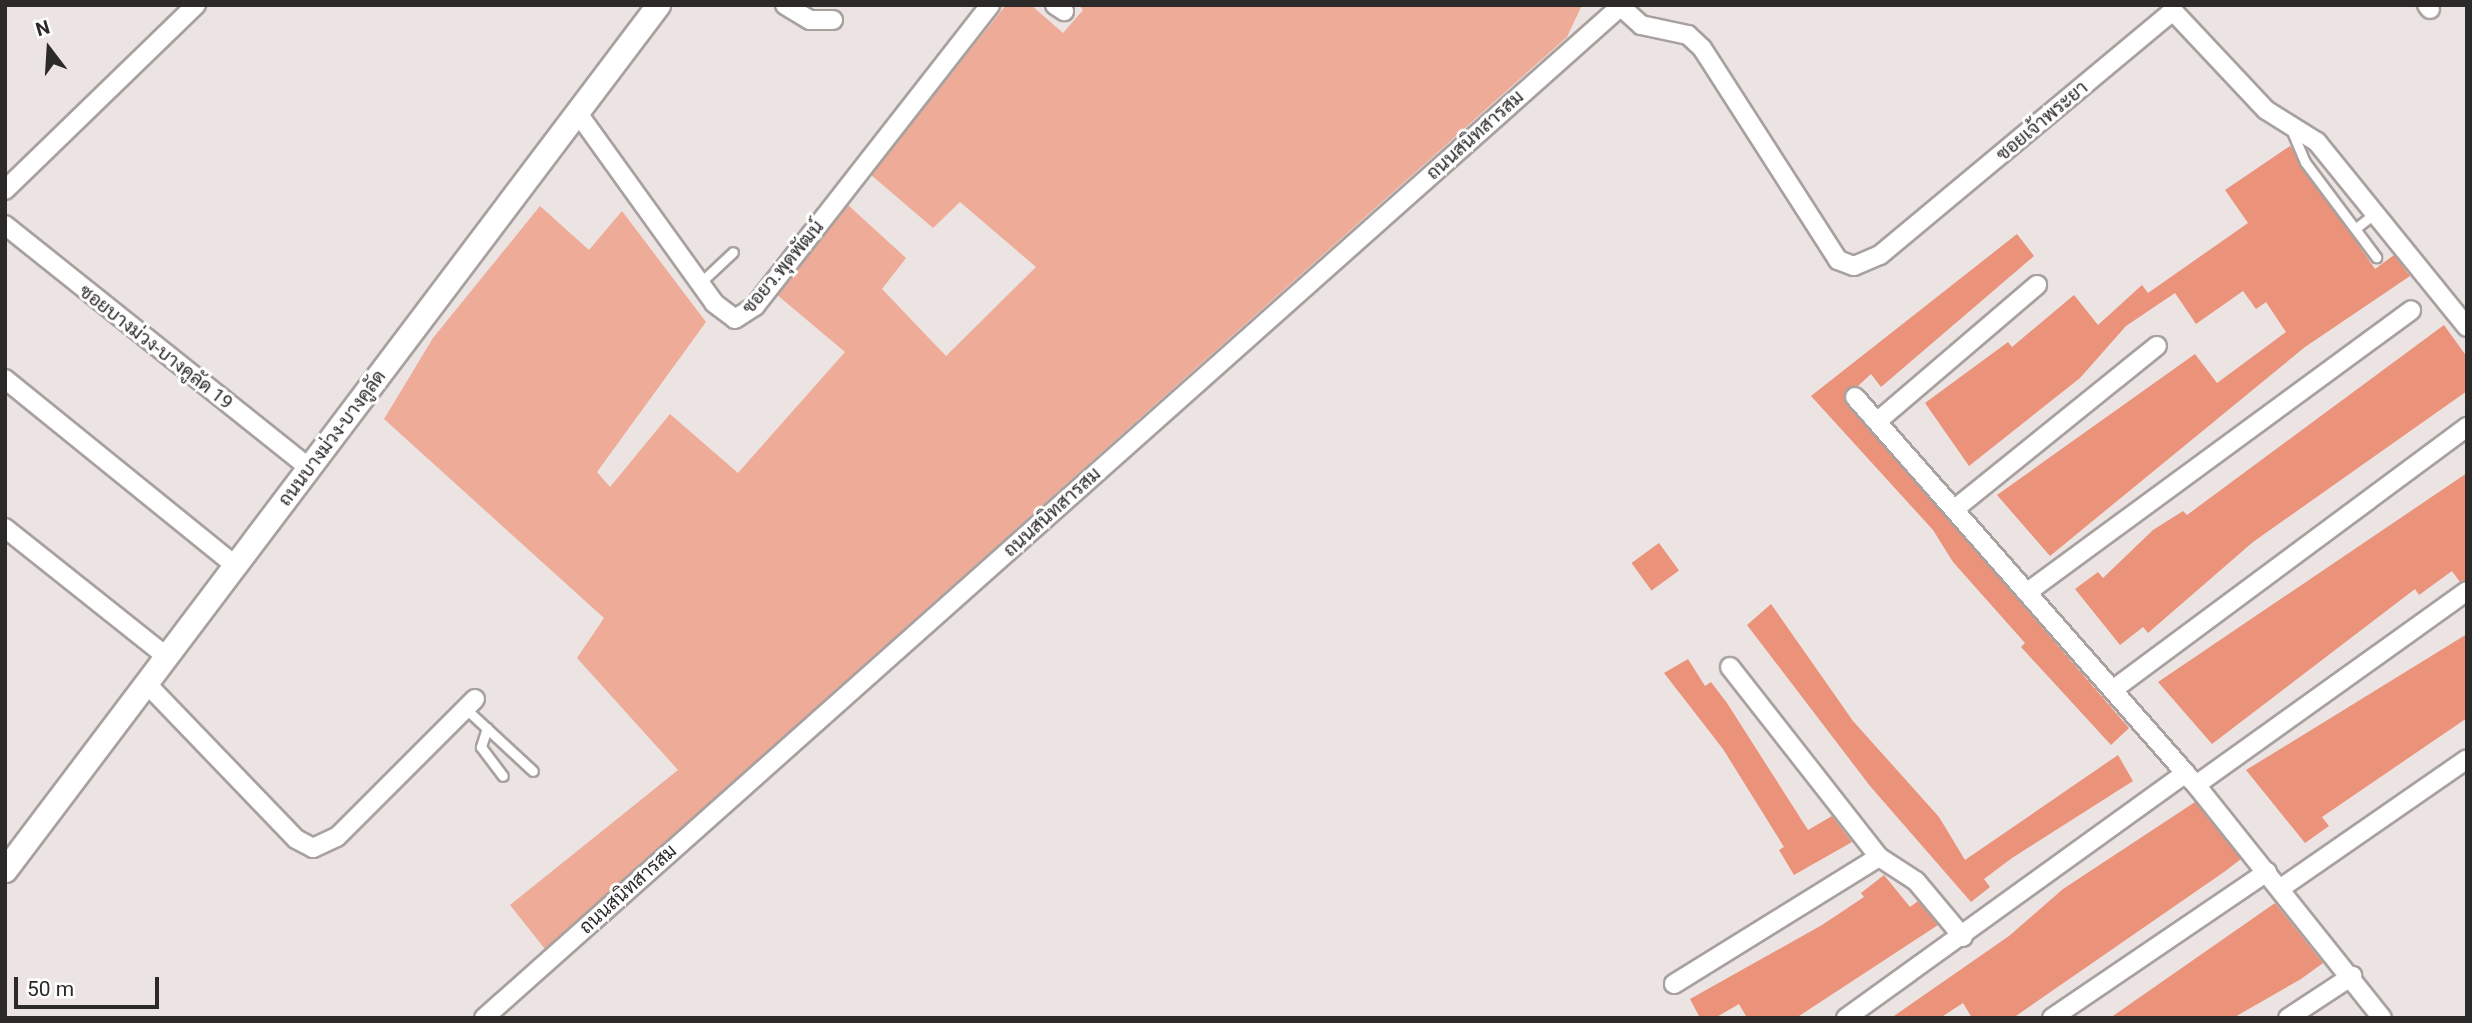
<!DOCTYPE html>
<html>
<head>
<meta charset="utf-8">
<style>
	body { margin:0 }
	#map { position:relative; width:2472px; height:1023px; overflow:hidden; background:#ece4e2; font-family:Roboto,Sarabun,sans-serif }
	div>[style] { position:absolute }
	[style*='--x'] { left:calc(var(--x)*1px); top:calc(var(--y)*1px); width:calc(var(--w)*1px); rotate:calc(var(--a)*1deg) }
	.green>* { inset:0; background:#edab98 }
	.building>* { inset:0; background:#eb927a; transform-origin:0 0 }
	.roads { filter:drop-shadow(2px 0 #a8a19f) drop-shadow(-2px 0 #a8a19f) drop-shadow(0 2px #a8a19f) drop-shadow(0 -2px #a8a19f) }
	.service>* { height:9px; margin:-4.5px; padding:0 4.5px; transform-origin:4.5px; border-radius:4.5px; background:#fff }
	.minor>* { height:18px; margin:-9px; padding:0 9px; transform-origin:9px; border-radius:9px; background:#fff }
	.tertiary>* { height:23px; margin:-11.5px; padding:0 11.5px; transform-origin:11.5px; border-radius:11.5px; background:#fff }
	span { translate:-50% -50%; white-space:nowrap; text-align:center; line-height:1.15; -webkit-text-stroke:6px #fff; paint-order:stroke }
	.street-label { font-size:19px; color:#2c2929 }
	.frame { position:absolute; inset:0; border:7px solid #2c2929; pointer-events:none }
	.north { position:absolute; left:14px; top:14px; width:70px; height:70px; -webkit-text-stroke:5px #fff; paint-order:stroke; rotate:343deg; font-size:19px; font-weight:700; line-height:28px; text-align:center; color:#2c2929 }
	.north::after { content:''; display:block; margin:auto; width:24px; height:32px; background:#2c2929; clip-path:polygon(50% 0,100% 100%,50% 72%,0 100%) }
	.scale { position:absolute; left:14px; top:977px; width:145px; height:32px; box-sizing:border-box; border:4px solid #2c2929; border-top:0; padding-left:9px; font-size:21px; line-height:24px; white-space:nowrap; color:#2c2929; -webkit-text-stroke:5px #fff; paint-order:stroke }
</style>
</head>
<body>
<div id="map">
	<div class="green">
		<div style="clip-path:polygon(1006px 5px,1031px 5px,1063px 33px,1083px 10px,1079px 5px,1582px 5px,1567px 37px,545px 949px,510px 905px,678px 770px,577px 658px,604px 618px,384px 419px,433px 338px,540px 206px,589px 250px,622px 211px,706px 322px,597px 472px,610px 487px,670px 414px,738px 473px,845px 352px,776px 294px,848px 205px,906px 258px,882px 289px,946px 356px,1036px 267px,960px 202px,933px 228px,870px 174px)"></div>
	</div>
	<div class="building">
		<div style="clip-path:polygon(2290px 146px,2375px 269px,2394px 255px,2410px 276px,2305px 347px,2050px 556px,1997px 495px,2195px 354px,2217px 383px,2286px 332px,2266px 302px,2256px 309px,2243px 291px,2196px 324px,2175px 293px,2126px 326px,2080px 378px,1969px 466px,1925px 403px,2008px 342px,2012px 347px,2074px 295px,2098px 325px,2142px 285px,2148px 293px,2248px 223px,2225px 190px)"></div>
		<div style="clip-path:polygon(2017px 234px,2034px 256px,1881px 387px,1871px 374px,1844px 399px,2129px 728px,2111px 745px,2021px 647px,2025px 643px,1953px 562px,1933px 530px,1811px 396px)"></div>
		<div style="clip-path:polygon(2444px 325px,2467px 357px,2467px 391px,2253px 542px,2148px 633px,2143px 627px,2120px 645px,2075px 589px,2098px 572px,2103px 578px,2153px 530px,2183px 511px,2187px 515px)"></div>
		<div style="clip-path:polygon(2467px 473px,2467px 580px,2460px 582px,2452px 571px,2419px 595px,2415px 589px,2212px 744px,2158px 682px)"></div>
		<div style="left:1659px;top:543px;width:34px;height:34px;rotate:54deg"></div>
		<div style="clip-path:polygon(1771px 604px,1853px 721px,1939px 817px,1965px 860px,2118px 755px,2133px 781px,2012px 858px,1984px 879px,1990px 887px,1971px 902px,1870px 786px,1747px 625px)"></div>
		<div style="clip-path:polygon(2467px 634px,2467px 718px,2322px 817px,2329px 826px,2305px 843px,2246px 770px)"></div>
		<div style="clip-path:polygon(1688px 659px,1705px 686px,1711px 682px,1727px 703px,1808px 830px,1832px 816px,1852px 842px,1794px 875px,1779px 850px,1784px 847px,1723px 749px,1664px 673px)"></div>
		<div style="clip-path:polygon(2195px 802px,2241px 859px,2224px 872px,2013px 1018px,1972px 1018px,1963px 1003px,1940px 1018px,1891px 1018px,2009px 936px,2063px 889px)"></div>
		<div style="clip-path:polygon(1884px 875px,1910px 907px,1918px 901px,1938px 925px,1796px 1018px,1747px 1018px,1739px 1004px,1715px 1018px,1700px 1018px,1690px 999px,1822px 925px,1864px 897px,1861px 893px)"></div>
		<div style="clip-path:polygon(2275px 903px,2323px 963px,2301px 979px,2233px 1018px,2110px 1018px)"></div>
	</div>
	<div class="roads">
		<div class="service">
			<div style="--x:2291;--y:129;--w:36;--a:67"></div>
			<div style="--x:2305;--y:162;--w:119;--a:53.2"></div>
			<div style="--x:2356;--y:228;--w:24;--a:-38"></div>
			<div style="--x:700;--y:283;--w:45;--a:-43.2"></div>
			<div style="--x:466;--y:709;--w:91;--a:42.8"></div>
			<div style="--x:487;--y:728;--w:20;--a:108"></div>
			<div style="--x:481;--y:747;--w:36;--a:53"></div>
		</div>
		<div class="minor">
			<div style="--x:785;--y:5;--w:29;--a:31"></div>
			<div style="--x:810;--y:20;--w:23;--a:0"></div>
			<div style="--x:1055;--y:5;--w:11;--a:34"></div>
			<div style="--x:1619;--y:5;--w:30;--a:42"></div>
			<div style="--x:1641;--y:25;--w:48;--a:12"></div>
			<div style="--x:1688;--y:35;--w:19;--a:43"></div>
			<div style="--x:1702;--y:48;--w:252;--a:57.3"></div>
			<div style="--x:1838;--y:260;--w:17;--a:21"></div>
			<div style="--x:1854;--y:266;--w:28;--a:-23"></div>
			<div style="--x:1880;--y:255;--w:381;--a:-39.8"></div>
			<div style="--x:2173;--y:11;--w:136;--a:46.8"></div>
			<div style="--x:2266;--y:110;--w:60;--a:32.1"></div>
			<div style="--x:2317;--y:142;--w:238;--a:51"></div>
			<div style="--x:2427;--y:5;--w:5;--a:53"></div>
			<div style="--x:577;--y:112;--w:235;--a:54.3"></div>
			<div style="--x:714;--y:303;--w:26;--a:37"></div>
			<div style="--x:735;--y:319;--w:24;--a:-33"></div>
			<div style="--x:755;--y:306;--w:382;--a:-52"></div>
			<div style="--x:5;--y:190;--w:266;--a:-44.1"></div>
			<div style="--x:5;--y:225;--w:389;--a:38.6"></div>
			<div style="--x:5;--y:379;--w:297;--a:39"></div>
			<div style="--x:1855;--y:397;--w:517;--a:48.69"></div>
			<div style="--x:2196;--y:785;--w:298;--a:51.4"></div>
			<div style="--x:1879;--y:420;--w:208;--a:-40.5"></div>
			<div style="--x:1956;--y:508;--w:258;--a:-38.9"></div>
			<div style="--x:5;--y:528;--w:206;--a:38.5"></div>
			<div style="--x:2029;--y:591;--w:474;--a:-36.3"></div>
			<div style="--x:1730;--y:667;--w:241;--a:51.9"></div>
			<div style="--x:1879;--y:857;--w:44;--a:33"></div>
			<div style="--x:1916;--y:881;--w:73;--a:50"></div>
			<div style="--x:146;--y:683;--w:216;--a:46.1"></div>
			<div style="--x:296;--y:839;--w:19;--a:28"></div>
			<div style="--x:313;--y:848;--w:26;--a:-25"></div>
			<div style="--x:337;--y:837;--w:195;--a:-45"></div>
			<div style="--x:2114;--y:689;--w:440;--a:-36.6"></div>
			<div style="--x:2196;--y:785;--w:333;--a:-35.6"></div>
			<div style="--x:2281;--y:888;--w:226;--a:-34.7"></div>
			<div style="--x:1674;--y:984;--w:241;--a:-31.8"></div>
			<div style="--x:484;--y:1018;--w:1521;--a:-41.67"></div>
			<div style="--x:1846;--y:1018;--w:419;--a:-35.8"></div>
			<div style="--x:2052;--y:1018;--w:260;--a:-34.2"></div>
			<div style="--x:2288;--y:1018;--w:77;--a:-33.3"></div>
		</div>
		<div class="tertiary">
			<div style="--x:5;--y:870;--w:1084;--a:-52.95"></div>
		</div>
	</div>
	<div class="street-label">
		<span style="left:2042px;top:121px;rotate:-40deg">ซอยเจ้าพระยา</span>
		<span style="left:1475px;top:135px;rotate:-42deg">ถนนสนิทสารสม</span>
		<span style="left:783px;top:267px;rotate:-50deg">ซอยว.พุดพัฒน์</span>
		<span style="left:156px;top:347px;rotate:38deg">ซอยบางม่วง-บางคูลัด 19</span>
		<span style="left:332px;top:438px;rotate:-53deg">ถนนบางม่วง-บางคูลัด</span>
		<span style="left:1052px;top:512px;rotate:-42deg">ถนนสนิทสารสม</span>
		<span style="left:628px;top:889px;rotate:-42deg">ถนนสนิทสารสม</span>
	</div>
	<div class="frame"></div>
	<div class="north">N</div>
	<div class="scale">50 m</div>
</div>
</body>
</html>
